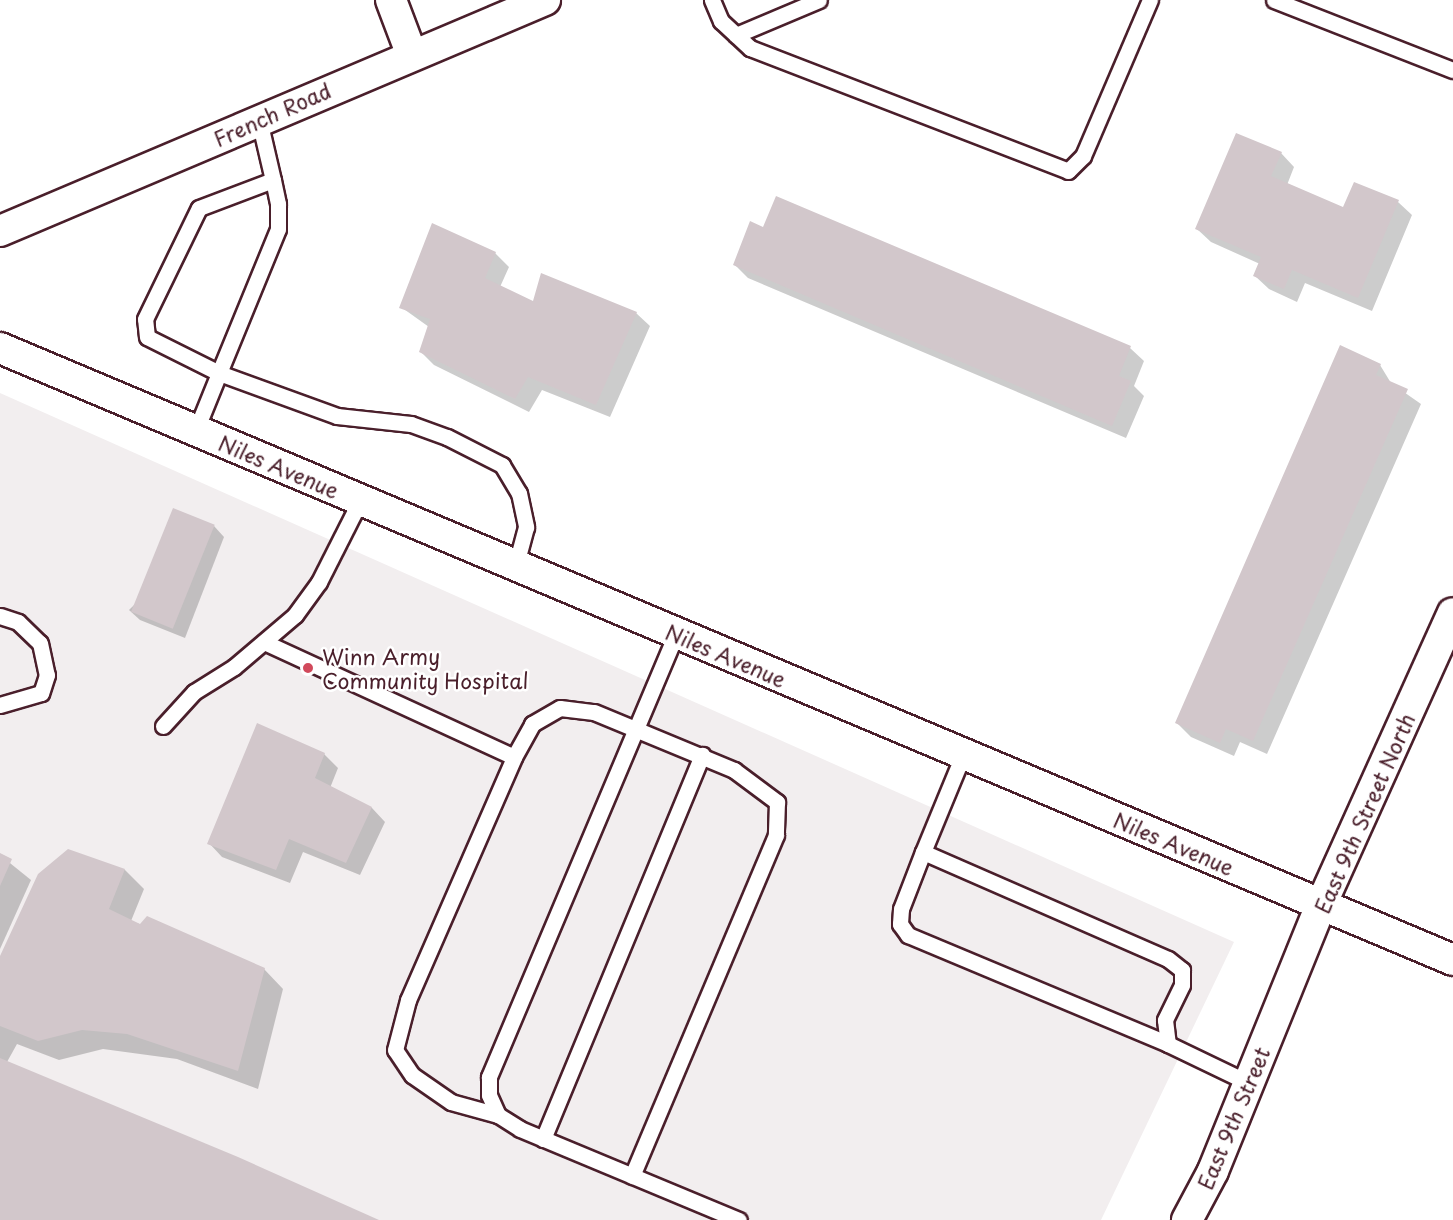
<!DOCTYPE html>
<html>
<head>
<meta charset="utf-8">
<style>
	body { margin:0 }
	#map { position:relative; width:1453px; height:1220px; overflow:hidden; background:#fff; font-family:"Playpen Sans",sans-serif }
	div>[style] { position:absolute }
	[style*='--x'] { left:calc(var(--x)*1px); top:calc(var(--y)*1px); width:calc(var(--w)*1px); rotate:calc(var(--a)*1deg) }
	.built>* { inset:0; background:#f2eeef }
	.shadow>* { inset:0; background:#0003 }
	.building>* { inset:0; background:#d2c7cb; transform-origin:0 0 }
	.roads { filter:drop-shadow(2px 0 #4a1f2b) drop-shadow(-2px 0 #4a1f2b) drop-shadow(0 2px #4a1f2b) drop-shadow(0 -2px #4a1f2b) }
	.service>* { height:15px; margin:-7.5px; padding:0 7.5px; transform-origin:7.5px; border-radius:7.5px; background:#fff }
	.minor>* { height:30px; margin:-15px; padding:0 15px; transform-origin:15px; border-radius:15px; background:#fff }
	.dots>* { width:16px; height:16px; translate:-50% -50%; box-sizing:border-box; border:3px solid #fff; border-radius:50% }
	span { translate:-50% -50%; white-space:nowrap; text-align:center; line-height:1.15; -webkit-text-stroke:5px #fff; paint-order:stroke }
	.street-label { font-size:21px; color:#4a1f2b }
	.poi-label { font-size:21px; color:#4a1f2b }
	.left { translate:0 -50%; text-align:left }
</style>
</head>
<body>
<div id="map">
	<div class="built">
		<div style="clip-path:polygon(0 393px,1234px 942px,1101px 1220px,0 1220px)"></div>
	</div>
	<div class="shadow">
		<div style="clip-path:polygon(1281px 153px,1294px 167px,1287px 185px,1344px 209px,1398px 202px,1412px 215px,1372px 311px,1305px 283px,1297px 302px,1269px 289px,1255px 276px,1260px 264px,1211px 242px,1197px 229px)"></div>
		<div style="clip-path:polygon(764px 228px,1130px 348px,1144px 361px,1134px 386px,1144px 396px,1126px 438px,748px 278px,734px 264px)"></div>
		<div style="clip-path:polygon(495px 253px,509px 267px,500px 287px,534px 303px,636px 313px,650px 326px,610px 417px,542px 390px,529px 412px,434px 365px,421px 352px,429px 327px,401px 307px)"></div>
		<div style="clip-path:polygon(1380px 365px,1391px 383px,1421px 404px,1267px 754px,1240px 742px,1234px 756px,1191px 737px,1177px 723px)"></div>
		<div style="clip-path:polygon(214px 526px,224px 537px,185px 638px,140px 620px,129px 610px)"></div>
		<div style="clip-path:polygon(324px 754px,338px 768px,330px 788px,372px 808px,385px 822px,360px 875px,303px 852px,290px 883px,222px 857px,209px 843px)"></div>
		<div style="clip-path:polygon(68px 851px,125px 870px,144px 889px,131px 921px,264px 969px,283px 989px,258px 1089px,177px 1059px,103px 1049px,59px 1060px,17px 1044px,7px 1062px,373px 1220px,0 1220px,0 960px)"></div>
		<div style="clip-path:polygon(0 855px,31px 880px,0 949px)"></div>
	</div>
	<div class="building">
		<div style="clip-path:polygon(1236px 133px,1282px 152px,1271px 176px,1343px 207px,1354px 182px,1399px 200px,1358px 298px,1292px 270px,1284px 289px,1253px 276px,1261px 257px,1195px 229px)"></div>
		<div style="clip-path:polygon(776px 196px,1131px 346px,1119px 376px,1131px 381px,1112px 426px,733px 265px,750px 221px,763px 227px)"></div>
		<div style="clip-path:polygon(432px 223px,496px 252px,485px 278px,533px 301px,541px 273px,637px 312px,596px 405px,528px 377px,515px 399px,419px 352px,430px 319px,399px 308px)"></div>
		<div style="clip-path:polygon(1340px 345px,1381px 364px,1376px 375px,1408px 389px,1253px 741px,1226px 729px,1220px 743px,1175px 723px)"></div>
		<div style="left:173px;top:508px;width:45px;height:112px;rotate:22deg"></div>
		<div style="clip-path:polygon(257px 723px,325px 753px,315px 778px,372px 807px,346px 863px,289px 839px,276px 870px,207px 844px)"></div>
		<div style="clip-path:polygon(68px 849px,125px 869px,109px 909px,140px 924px,147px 916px,265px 968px,238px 1071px,127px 1034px,82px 1030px,38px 1041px,0 1026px,0 956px,38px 874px)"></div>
		<div style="clip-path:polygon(0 853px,12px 859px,0 886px)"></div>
		<div style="clip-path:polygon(0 1058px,238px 1157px,379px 1220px,0 1220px)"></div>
	</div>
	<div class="roads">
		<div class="service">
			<div style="--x:712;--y:0;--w:23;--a:67"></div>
			<div style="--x:721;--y:21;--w:40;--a:43"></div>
			<div style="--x:750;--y:48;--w:341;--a:21.1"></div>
			<div style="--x:1068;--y:171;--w:21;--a:-45"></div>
			<div style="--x:1083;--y:156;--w:170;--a:-66.8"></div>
			<div style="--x:1274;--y:0;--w:192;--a:21.4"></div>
			<div style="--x:736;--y:35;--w:90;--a:-22.9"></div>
			<div style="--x:259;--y:120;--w:62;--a:76.9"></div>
			<div style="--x:273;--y:180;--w:25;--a:78"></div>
			<div style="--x:278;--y:204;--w:25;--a:90"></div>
			<div style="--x:278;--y:229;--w:156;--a:112.3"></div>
			<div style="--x:219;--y:373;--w:80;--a:-153.4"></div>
			<div style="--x:147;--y:337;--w:18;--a:-96"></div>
			<div style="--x:145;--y:319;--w:123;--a:-64.1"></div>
			<div style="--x:199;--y:208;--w:79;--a:-20.7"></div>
			<div style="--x:196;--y:430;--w:61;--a:-68"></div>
			<div style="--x:219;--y:373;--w:126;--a:20"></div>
			<div style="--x:337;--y:416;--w:74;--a:6.2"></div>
			<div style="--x:411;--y:424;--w:38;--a:20"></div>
			<div style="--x:447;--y:437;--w:62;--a:27"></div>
			<div style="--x:502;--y:465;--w:33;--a:59"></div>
			<div style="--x:519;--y:493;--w:35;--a:78"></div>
			<div style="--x:526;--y:527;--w:38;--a:105"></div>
			<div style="--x:0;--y:616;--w:19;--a:18"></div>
			<div style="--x:18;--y:622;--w:30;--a:44"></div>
			<div style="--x:40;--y:643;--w:33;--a:78"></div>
			<div style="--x:47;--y:675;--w:19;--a:108"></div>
			<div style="--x:41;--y:693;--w:43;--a:163.7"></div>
			<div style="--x:676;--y:634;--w:481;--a:112.9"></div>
			<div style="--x:489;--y:1077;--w:18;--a:90"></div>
			<div style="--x:489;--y:1095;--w:22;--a:66"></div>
			<div style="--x:498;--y:1115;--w:26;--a:32"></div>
			<div style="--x:520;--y:1129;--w:237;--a:22.6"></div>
			<div style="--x:264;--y:642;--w:275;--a:24.7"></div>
			<div style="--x:514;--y:757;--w:38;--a:-61"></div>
			<div style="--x:532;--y:724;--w:32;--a:-30"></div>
			<div style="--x:560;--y:708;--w:34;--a:7"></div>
			<div style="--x:594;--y:712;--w:152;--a:22.5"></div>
			<div style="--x:734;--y:770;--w:54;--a:36.7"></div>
			<div style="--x:777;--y:802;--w:33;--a:92"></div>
			<div style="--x:776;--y:835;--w:370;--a:112.9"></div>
			<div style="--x:163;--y:726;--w:46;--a:-47.6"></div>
			<div style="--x:194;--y:692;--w:47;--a:-32"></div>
			<div style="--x:234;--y:667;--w:80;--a:-40.4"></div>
			<div style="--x:295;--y:615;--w:41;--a:-54"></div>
			<div style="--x:319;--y:582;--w:91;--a:-63.2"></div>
			<div style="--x:963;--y:755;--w:105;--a:112.4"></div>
			<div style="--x:923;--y:852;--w:267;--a:23.6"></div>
			<div style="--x:1168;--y:959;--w:18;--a:38"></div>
			<div style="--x:1182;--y:970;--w:15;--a:90"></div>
			<div style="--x:1182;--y:985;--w:39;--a:116"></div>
			<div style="--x:1165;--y:1020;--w:24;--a:83"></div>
			<div style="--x:1168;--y:1044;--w:90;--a:25.7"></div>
			<div style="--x:923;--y:852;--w:61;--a:111.1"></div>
			<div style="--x:901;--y:909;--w:15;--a:94"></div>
			<div style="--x:900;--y:924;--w:14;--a:54"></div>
			<div style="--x:908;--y:935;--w:282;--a:22.7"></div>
			<div style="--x:498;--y:1115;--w:49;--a:-164.5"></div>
			<div style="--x:451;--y:1102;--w:47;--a:-145.3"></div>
			<div style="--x:412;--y:1075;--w:30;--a:-124"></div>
			<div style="--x:395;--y:1050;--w:52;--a:-75.4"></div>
			<div style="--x:408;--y:1000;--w:265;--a:-66.4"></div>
			<div style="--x:543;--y:1139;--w:416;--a:-67.5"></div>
		</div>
		<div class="minor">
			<div style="--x:391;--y:0;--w:57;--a:69.3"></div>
			<div style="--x:0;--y:231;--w:592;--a:-22.97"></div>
			<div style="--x:0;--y:348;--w:1577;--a:22.84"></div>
			<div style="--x:1187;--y:1220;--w:55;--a:-62"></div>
			<div style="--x:1213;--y:1171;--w:287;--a:-67.9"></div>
			<div style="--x:1321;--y:905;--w:320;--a:-65.7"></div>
		</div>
	</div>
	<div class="dots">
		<div style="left:308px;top:668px;background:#d1495b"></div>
	</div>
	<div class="street-label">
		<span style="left:272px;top:114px;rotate:-24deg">French Road</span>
		<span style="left:279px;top:466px;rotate:23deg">Niles Avenue</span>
		<span style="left:726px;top:655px;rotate:23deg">Niles Avenue</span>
		<span style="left:1364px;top:813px;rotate:-66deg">East 9th Street North</span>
		<span style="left:1174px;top:843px;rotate:23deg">Niles Avenue</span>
		<span style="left:1233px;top:1118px;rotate:-67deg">East 9th Street</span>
	</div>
	<div class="poi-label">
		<span class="left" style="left:322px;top:668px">Winn Army<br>Community Hospital</span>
	</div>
</div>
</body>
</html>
